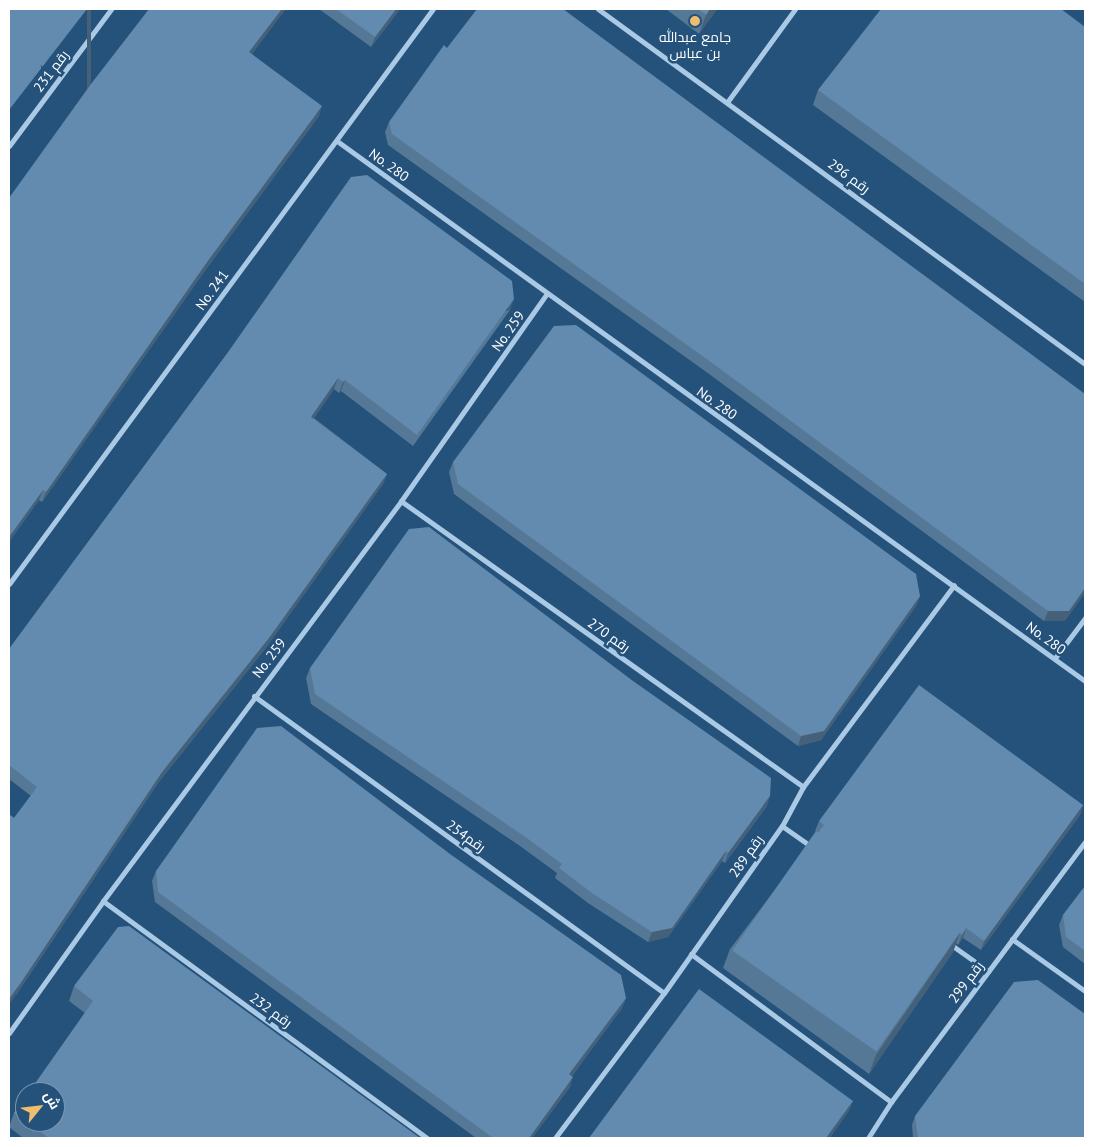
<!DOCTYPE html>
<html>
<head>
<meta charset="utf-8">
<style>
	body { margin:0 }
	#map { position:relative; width:1094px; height:1147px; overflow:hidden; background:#25527b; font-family:"PT Sans",Cairo,sans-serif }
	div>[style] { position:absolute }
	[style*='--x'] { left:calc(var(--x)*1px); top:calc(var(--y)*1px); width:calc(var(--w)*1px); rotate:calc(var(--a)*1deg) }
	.minor>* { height:5px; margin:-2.5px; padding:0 2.5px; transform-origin:2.5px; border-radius:2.5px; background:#a9c9e4 }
	.wall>* { inset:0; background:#547896 }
	.shaded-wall>* { inset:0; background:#45617a; transform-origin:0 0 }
	.building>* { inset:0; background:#628baf; transform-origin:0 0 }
	.dots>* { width:14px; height:14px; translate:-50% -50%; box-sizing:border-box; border:2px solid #25527b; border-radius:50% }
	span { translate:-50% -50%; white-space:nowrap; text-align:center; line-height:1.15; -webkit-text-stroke:5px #25527b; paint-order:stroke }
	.poi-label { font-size:14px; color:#fff }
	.street-label { font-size:14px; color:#fff }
	.frame { position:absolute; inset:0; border:10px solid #fff; pointer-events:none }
	.north { position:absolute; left:15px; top:1082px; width:50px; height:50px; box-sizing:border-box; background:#25527b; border:1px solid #7c97b0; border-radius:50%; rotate:61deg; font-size:14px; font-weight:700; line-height:20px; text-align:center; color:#fff }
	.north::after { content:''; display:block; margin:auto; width:18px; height:22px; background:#edbe6e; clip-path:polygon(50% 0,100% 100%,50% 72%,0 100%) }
</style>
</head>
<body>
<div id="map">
	<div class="minor">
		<div style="--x:598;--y:9;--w:603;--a:36.09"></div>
		<div style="--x:728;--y:101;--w:114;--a:-53.9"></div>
		<div style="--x:337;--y:141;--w:923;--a:35.83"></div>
		<div style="--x:9;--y:146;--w:171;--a:-53.3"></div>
		<div style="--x:401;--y:501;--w:493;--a:35.4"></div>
		<div style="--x:9;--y:584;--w:714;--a:-53.6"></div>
		<div style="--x:1055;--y:658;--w:50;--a:-53.1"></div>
		<div style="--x:254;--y:696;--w:506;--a:35.92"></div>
		<div style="--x:782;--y:826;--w:37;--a:35"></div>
		<div style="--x:103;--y:901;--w:401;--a:36.2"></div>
		<div style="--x:1012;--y:939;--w:90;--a:35.5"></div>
		<div style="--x:950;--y:944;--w:47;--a:35.4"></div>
		<div style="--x:691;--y:954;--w:249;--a:36.5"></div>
		<div style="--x:9;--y:1033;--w:162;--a:-54.5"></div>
		<div style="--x:103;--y:901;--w:499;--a:-53.3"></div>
		<div style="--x:401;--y:501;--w:252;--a:-54.9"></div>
		<div style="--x:555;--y:1138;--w:181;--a:-53.1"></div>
		<div style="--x:664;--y:993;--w:204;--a:-54.8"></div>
		<div style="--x:782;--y:826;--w:44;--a:-61.7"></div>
		<div style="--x:803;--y:787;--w:252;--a:-53.2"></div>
		<div style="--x:868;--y:1138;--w:43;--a:-57.4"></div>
		<div style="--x:891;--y:1102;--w:324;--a:-53.3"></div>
	</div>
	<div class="wall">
		<div style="clip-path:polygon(319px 9px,400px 9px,371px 47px)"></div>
		<div style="clip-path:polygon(666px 9px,717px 9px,699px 34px)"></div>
		<div style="clip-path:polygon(1085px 27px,1085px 302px,813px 105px,818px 90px)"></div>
		<div style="clip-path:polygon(252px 54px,319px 116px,204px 272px,42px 502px,39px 500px,9px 542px,9px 198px)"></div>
		<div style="clip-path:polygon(389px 122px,1065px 621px,1044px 621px,705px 371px,388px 145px,385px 132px)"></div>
		<div style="clip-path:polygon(510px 310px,413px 446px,341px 391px,339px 393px,334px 389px,314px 418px,387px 474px,383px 484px,265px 649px,158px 783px,16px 995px,14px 818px,31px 796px,9px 779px,9px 649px,226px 355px)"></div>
		<div style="clip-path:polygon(453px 462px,920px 596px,916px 606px,821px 740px,798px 746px,454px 494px,449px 472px)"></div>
		<div style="clip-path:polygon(310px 668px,767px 806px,725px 863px,722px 861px,668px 937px,648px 942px,588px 903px,555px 878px,557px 873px,520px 846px,311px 704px,306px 678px)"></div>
		<div style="clip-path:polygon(1083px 805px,1080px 815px,981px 950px,963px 938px,958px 945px,956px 943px,953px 952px,869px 1074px,723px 968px,730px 949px,818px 833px,815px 831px,819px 821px)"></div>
		<div style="clip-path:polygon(156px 871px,626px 998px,622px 1008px,572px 1076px,570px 1087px,532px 1138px,476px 1138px,155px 902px,152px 881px)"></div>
		<div style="clip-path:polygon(1085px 886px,1085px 964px,1063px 947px,1059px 925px,1063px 915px)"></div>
		<div style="clip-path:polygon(74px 986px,420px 1138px,23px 1138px,9px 1127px,14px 1113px,25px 1097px,25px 1122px,55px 1122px,85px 1013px,69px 1001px)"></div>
		<div style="clip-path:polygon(915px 1116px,1085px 1138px,913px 1138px,912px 1125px)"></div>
	</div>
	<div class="shaded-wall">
		<div style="left:87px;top:9px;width:4px;height:128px"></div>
		<div style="clip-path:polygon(282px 9px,286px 9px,246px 62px,249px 52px)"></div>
		<div style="clip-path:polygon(396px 9px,400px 9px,371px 47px,375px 37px)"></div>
		<div style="clip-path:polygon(710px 9px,717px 9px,699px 34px,706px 15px)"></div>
		<div style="clip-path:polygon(322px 106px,319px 116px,204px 272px,42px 502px,46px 492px,207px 262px)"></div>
		<div style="left:514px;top:299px;width:12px;height:167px;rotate:110deg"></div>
		<div style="clip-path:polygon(338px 378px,334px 389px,307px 428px,311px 417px)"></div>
		<div style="clip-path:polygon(345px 380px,341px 391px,339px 393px,343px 382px)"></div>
		<div style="clip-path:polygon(387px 474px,383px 484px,265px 649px,158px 783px,9px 1005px,9px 999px,162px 772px)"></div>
		<div style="clip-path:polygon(43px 490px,39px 500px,9px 542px,9px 537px)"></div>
		<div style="clip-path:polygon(1085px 588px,1085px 593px,1065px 621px,1044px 621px,1048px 611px)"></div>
		<div style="clip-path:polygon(920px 596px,916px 606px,821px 740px,798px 746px,801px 736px)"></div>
		<div style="clip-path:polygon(770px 796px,767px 806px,725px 863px,728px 853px)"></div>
		<div style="clip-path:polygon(1083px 805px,1080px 815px,981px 950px,984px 941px)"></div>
		<div style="clip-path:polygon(726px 851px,722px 861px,668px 937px,648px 942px,652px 932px)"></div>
		<div style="clip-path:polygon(966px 928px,963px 938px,958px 945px,962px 935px)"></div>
		<div style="clip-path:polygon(960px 933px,953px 952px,869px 1074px,876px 1055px)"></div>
		<div style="clip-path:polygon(626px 998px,622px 1008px,566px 1084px,569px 1074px)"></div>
		<div style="clip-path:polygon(573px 1077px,570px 1087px,532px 1138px,529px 1138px)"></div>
		<div style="clip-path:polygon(853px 1101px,849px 1111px,830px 1138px,826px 1138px)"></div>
	</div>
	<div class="building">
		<div style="clip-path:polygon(9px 9px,87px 9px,9px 110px)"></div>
		<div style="clip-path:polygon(149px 9px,282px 9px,249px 52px,322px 106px,207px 262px,46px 492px,43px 490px,9px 537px,9px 198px,91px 84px)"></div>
		<div style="clip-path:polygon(336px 9px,396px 9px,375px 37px)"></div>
		<div style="clip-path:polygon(477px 9px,563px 9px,1085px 394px,1085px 588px,1069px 611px,1048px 611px,708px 360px,392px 134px,389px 122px,444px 45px,447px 48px)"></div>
		<div style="clip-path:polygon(698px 9px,710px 9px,706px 15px)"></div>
		<div style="clip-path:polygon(881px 9px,1061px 9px,1085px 27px,1085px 284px,818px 90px)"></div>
		<div style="clip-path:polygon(367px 175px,512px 281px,514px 299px,417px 435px,345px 380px,343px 382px,338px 378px,311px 417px,387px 474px,269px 638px,162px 772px,20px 984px,9px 999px,9px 814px,14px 818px,37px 787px,9px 765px,9px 649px,226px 355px,351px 177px)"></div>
		<div style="clip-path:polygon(576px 325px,916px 574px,920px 596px,824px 731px,801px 736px,458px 484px,453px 462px,554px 326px)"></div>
		<div style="clip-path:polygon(429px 527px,633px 681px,771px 778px,770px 796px,728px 853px,726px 851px,672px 928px,652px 932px,592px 893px,559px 868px,562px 864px,524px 836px,315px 694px,310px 668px,409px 529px)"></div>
		<div style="clip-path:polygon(919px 685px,1083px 805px,984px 941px,966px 928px,962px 935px,960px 933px,818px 833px,824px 825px,819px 821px)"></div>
		<div style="clip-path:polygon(281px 726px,450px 854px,621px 975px,626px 998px,569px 1074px,573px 1077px,529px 1138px,493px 1138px,158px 892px,156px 871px,257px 728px)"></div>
		<div style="left:816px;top:831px;width:176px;height:146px;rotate:35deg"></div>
		<div style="clip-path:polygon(1085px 886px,1085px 951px,1066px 937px,1063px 915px)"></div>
		<div style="clip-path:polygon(129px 926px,420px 1138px,49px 1138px,27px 1122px,55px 1122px,55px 1092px,29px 1092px,93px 1001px,74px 986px,118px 927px)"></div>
		<div style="clip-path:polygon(1038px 980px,1085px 1014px,1085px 1138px,918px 1138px,915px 1116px,1014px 982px)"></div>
		<div style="clip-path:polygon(699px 989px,853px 1101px,826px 1138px,589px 1138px)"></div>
		<div style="clip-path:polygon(25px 1097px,25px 1121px,14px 1113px)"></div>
	</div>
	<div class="dots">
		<div style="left:695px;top:21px;background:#edbe6e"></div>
	</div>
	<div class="poi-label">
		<span style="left:695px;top:45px">جامع عبدالله<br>بن عباس</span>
	</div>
	<div class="street-label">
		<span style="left:51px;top:71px;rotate:-53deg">رقم 231</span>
		<span style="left:389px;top:165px;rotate:36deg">No. 280</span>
		<span style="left:849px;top:176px;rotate:36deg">رقم 296</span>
		<span style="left:212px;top:290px;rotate:-54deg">No. 241</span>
		<span style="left:508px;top:331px;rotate:-55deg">No. 259</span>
		<span style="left:717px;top:403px;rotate:35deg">No. 280</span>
		<span style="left:609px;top:635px;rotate:35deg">رقم 270</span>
		<span style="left:1046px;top:638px;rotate:36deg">No. 280</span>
		<span style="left:269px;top:658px;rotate:-53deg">No. 259</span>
		<span style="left:466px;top:836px;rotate:36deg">رقم254</span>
		<span style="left:746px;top:856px;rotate:-55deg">رقم 289</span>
		<span style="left:966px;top:982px;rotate:-53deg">رقم 299</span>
		<span style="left:271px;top:1010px;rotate:36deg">رقم 232</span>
	</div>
	<div class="frame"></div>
	<div class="north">ش</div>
</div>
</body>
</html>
